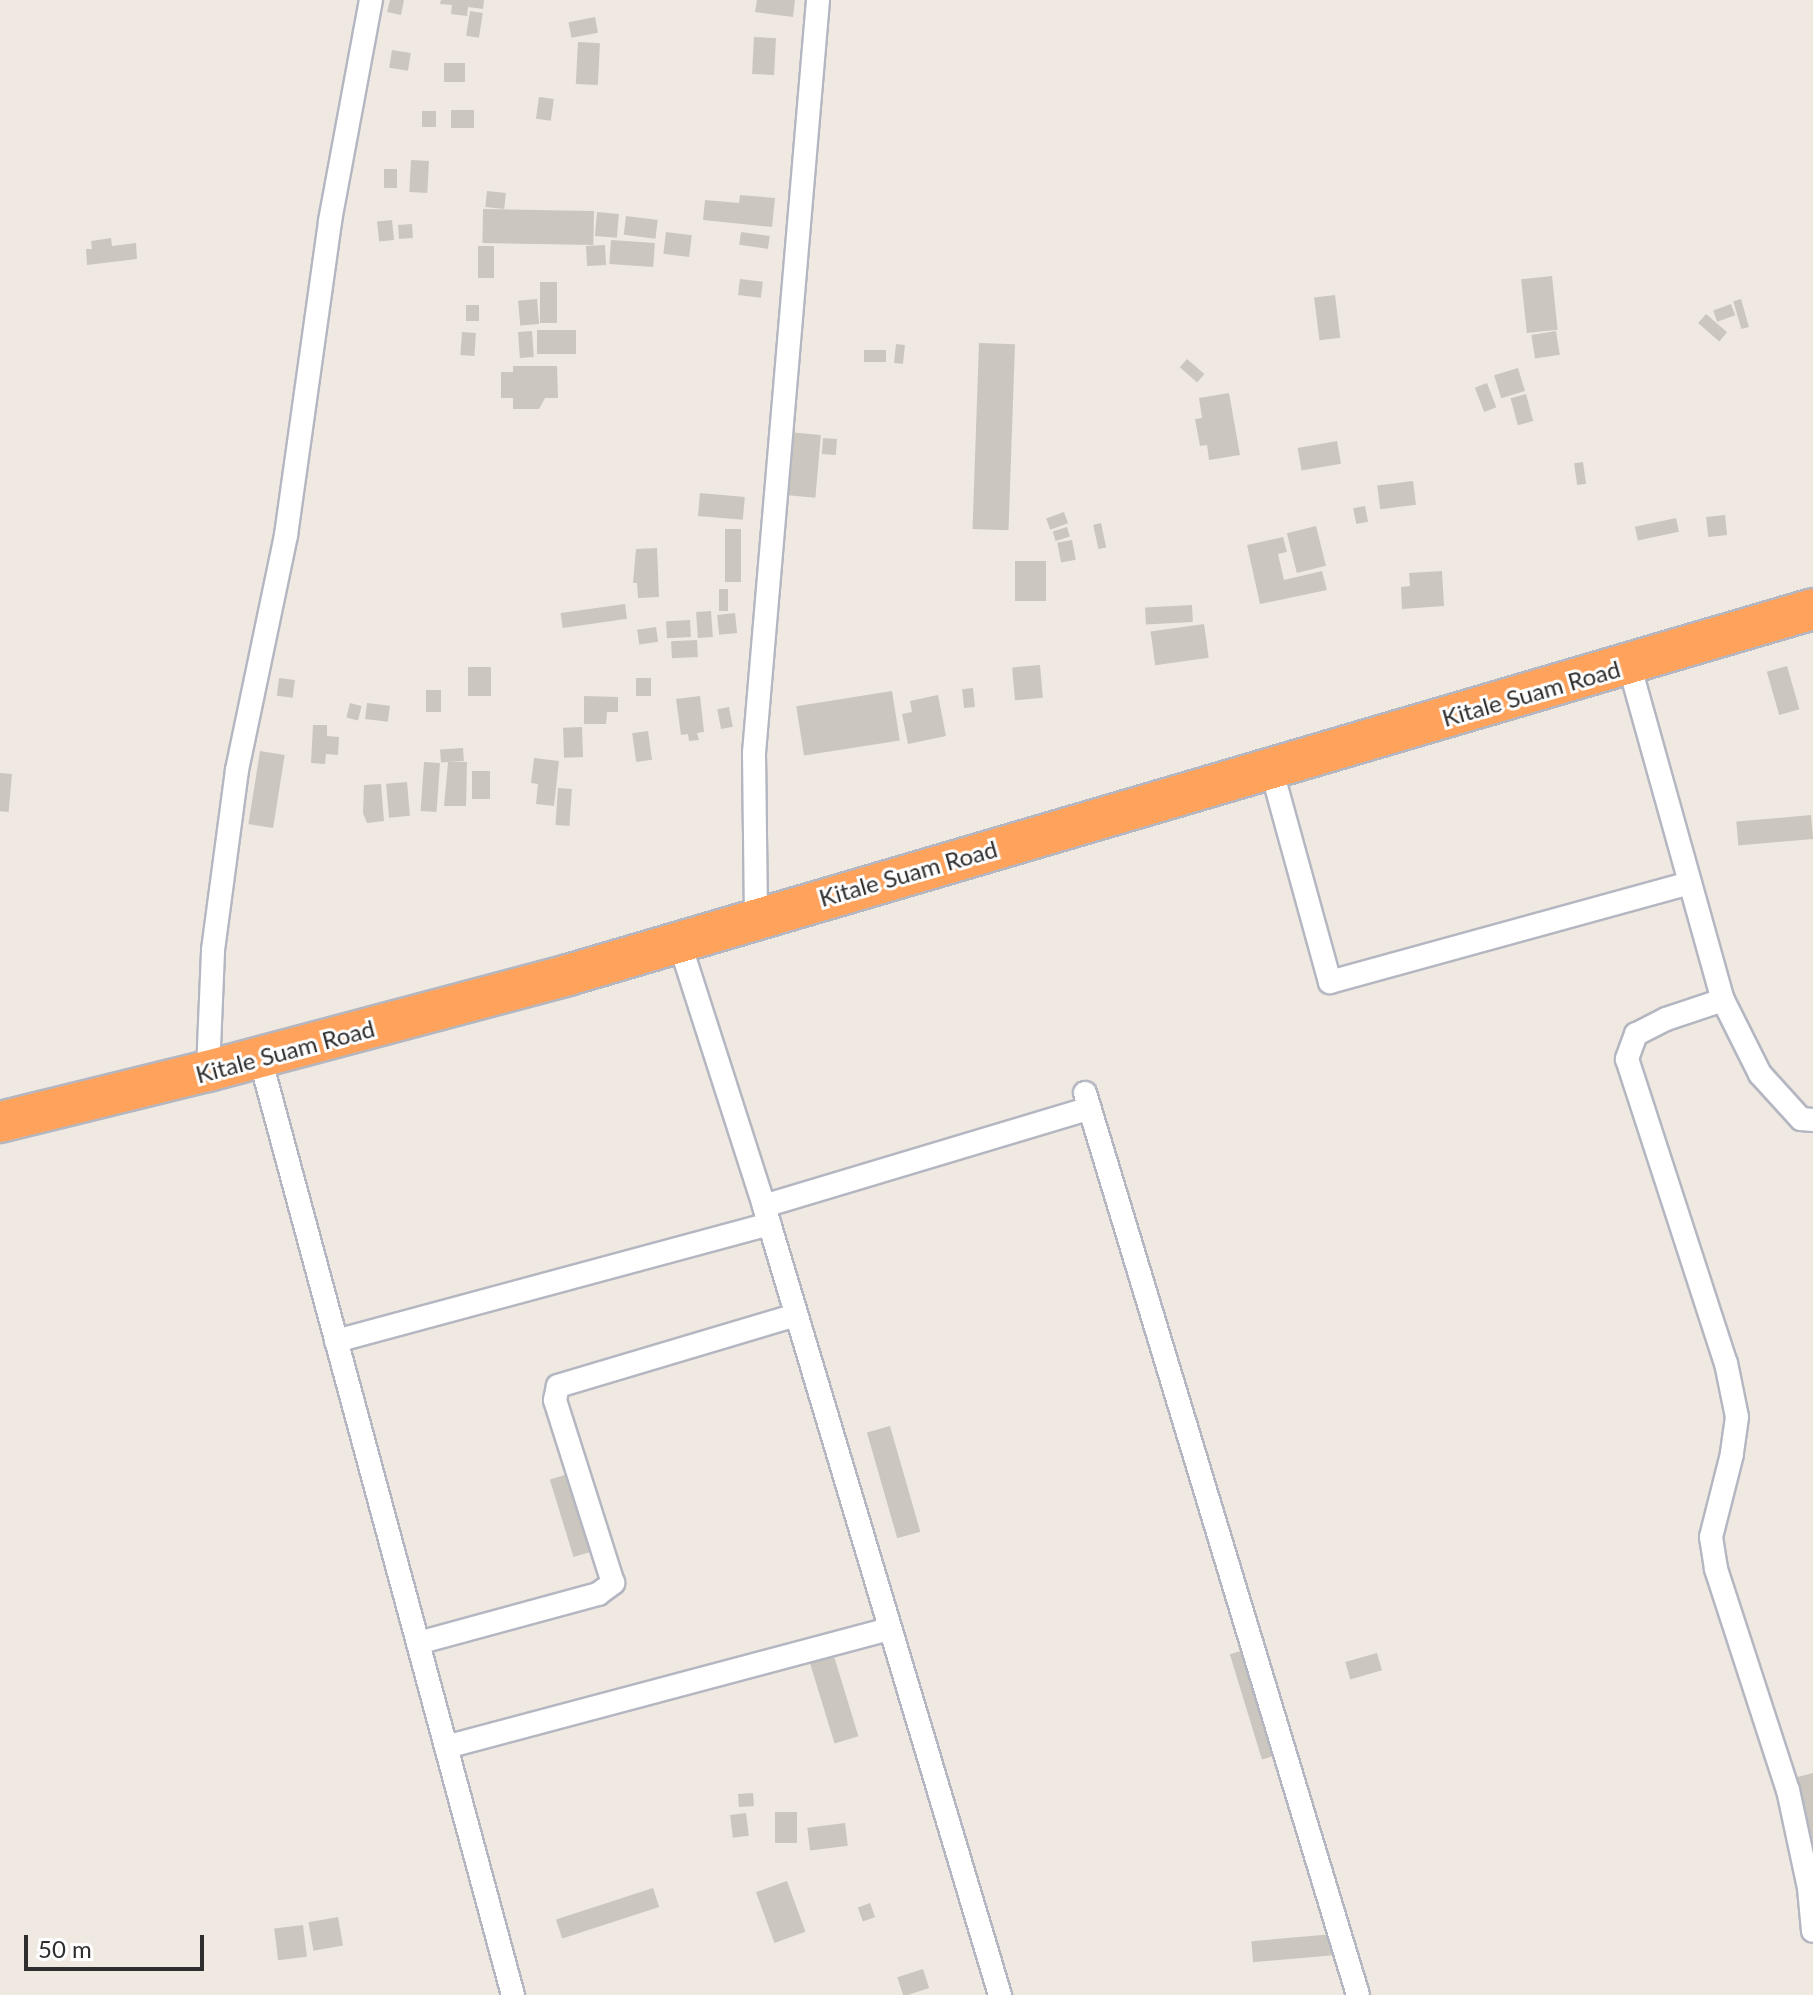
<!DOCTYPE html>
<html>
<head>
<meta charset="utf-8">
<style>
	body { margin:0 }
	#map { position:relative; width:1813px; height:1995px; overflow:hidden; background:#efe9e1; font-family:Lato,sans-serif }
	div>[style] { position:absolute }
	[style*='--x'] { left:calc(var(--x)*1px); top:calc(var(--y)*1px); width:calc(var(--w)*1px); rotate:calc(var(--a)*1deg) }
	.building>* { inset:0; background:#cbc7bf; transform-origin:0 0 }
	.roads { filter:drop-shadow(2px 0 #b4b7c1) drop-shadow(-2px 0 #b4b7c1) drop-shadow(0 2px #b4b7c1) drop-shadow(0 -2px #b4b7c1) }
	.street>* { height:22px; margin:-11px; padding:0 11px; transform-origin:11px; border-radius:11px; background:#fff }
	.highway>* { height:40px; margin:-20px; padding:0 20px; transform-origin:20px; border-radius:20px; background:#ffa35c }
	span { translate:-50% -50%; white-space:nowrap; text-align:center; line-height:1.15; -webkit-text-stroke:6px #fff; paint-order:stroke }
	.street-label { font-size:24px; color:#2e2e2e }
	.scale { position:absolute; left:24px; top:1935px; width:180px; height:36px; box-sizing:border-box; border:4px solid #2e2e2e; border-top:0; padding-left:10px; font-size:24px; line-height:28px; white-space:nowrap; color:#2e2e2e; -webkit-text-stroke:6px #fff; paint-order:stroke }
</style>
</head>
<body>
<div id="map">
	<div class="building">
		<div style="clip-path:polygon(390px 0,404px 0,401px 15px,387px 12px)"></div>
		<div style="clip-path:polygon(441px 0,484px 0,483px 9px,468px 7px,467px 16px,451px 14px,452px 5px,440px 4px)"></div>
		<div style="clip-path:polygon(757px 0,795px 0,793px 17px,755px 12px)"></div>
		<div style="left:470px;top:11px;width:13px;height:25px;rotate:9deg"></div>
		<div style="left:595px;top:17px;width:16px;height:27px;rotate:79deg"></div>
		<div style="left:754px;top:37px;width:22px;height:37px;rotate:3deg"></div>
		<div style="left:578px;top:42px;width:22px;height:42px;rotate:3deg"></div>
		<div style="left:392px;top:50px;width:19px;height:18px;rotate:9deg"></div>
		<div style="left:465px;top:63px;width:19px;height:21px;rotate:90deg"></div>
		<div style="left:539px;top:97px;width:15px;height:22px;rotate:8deg"></div>
		<div style="left:474px;top:110px;width:18px;height:23px;rotate:90deg"></div>
		<div style="left:422px;top:111px;width:14px;height:16px"></div>
		<div style="left:411px;top:160px;width:18px;height:32px;rotate:3deg"></div>
		<div style="left:384px;top:169px;width:13px;height:19px"></div>
		<div style="left:487px;top:191px;width:19px;height:16px;rotate:6deg"></div>
		<div style="clip-path:polygon(740px 195px,775px 198px,772px 227px,703px 220px,705px 200px,739px 203px)"></div>
		<div style="left:483px;top:209px;width:111px;height:34px;rotate:1deg"></div>
		<div style="left:597px;top:212px;width:22px;height:24px;rotate:5deg"></div>
		<div style="left:626px;top:216px;width:32px;height:19px;rotate:7deg"></div>
		<div style="left:392px;top:220px;width:20px;height:15px;rotate:84deg"></div>
		<div style="left:412px;top:224px;width:14px;height:14px;rotate:86deg"></div>
		<div style="left:666px;top:232px;width:26px;height:22px;rotate:7deg"></div>
		<div style="left:741px;top:232px;width:29px;height:13px;rotate:8deg"></div>
		<div style="clip-path:polygon(111px 238px,112px 246px,136px 243px,137px 259px,87px 265px,86px 249px,92px 249px,91px 241px)"></div>
		<div style="left:611px;top:240px;width:44px;height:24px;rotate:4deg"></div>
		<div style="left:605px;top:245px;width:20px;height:19px;rotate:87deg"></div>
		<div style="left:478px;top:246px;width:16px;height:32px"></div>
		<div style="left:1552px;top:276px;width:54px;height:31px;rotate:84deg"></div>
		<div style="left:740px;top:279px;width:23px;height:16px;rotate:7deg"></div>
		<div style="left:540px;top:282px;width:17px;height:41px"></div>
		<div style="left:1335px;top:295px;width:43px;height:21px;rotate:83deg"></div>
		<div style="left:537px;top:299px;width:25px;height:19px;rotate:85deg"></div>
		<div style="left:1741px;top:299px;width:29px;height:8px;rotate:74deg"></div>
		<div style="left:1731px;top:304px;width:12px;height:19px;rotate:70deg"></div>
		<div style="left:466px;top:305px;width:13px;height:16px"></div>
		<div style="left:1706px;top:314px;width:28px;height:12px;rotate:41deg"></div>
		<div style="left:576px;top:330px;width:24px;height:39px;rotate:90deg"></div>
		<div style="left:532px;top:331px;width:26px;height:14px;rotate:86deg"></div>
		<div style="left:1556px;top:331px;width:24px;height:25px;rotate:81deg"></div>
		<div style="left:462px;top:332px;width:14px;height:23px;rotate:4deg"></div>
		<div style="left:979px;top:343px;width:36px;height:186px;rotate:2deg"></div>
		<div style="left:896px;top:344px;width:9px;height:19px;rotate:6deg"></div>
		<div style="left:864px;top:350px;width:22px;height:12px"></div>
		<div style="left:1187px;top:359px;width:23px;height:11px;rotate:41deg"></div>
		<div style="clip-path:polygon(513px 366px,557px 366px,558px 398px,545px 398px,539px 409px,513px 409px,513px 398px,501px 398px,501px 372px,513px 372px)"></div>
		<div style="left:1518px;top:368px;width:24px;height:25px;rotate:73deg"></div>
		<div style="left:1487px;top:383px;width:26px;height:13px;rotate:69deg"></div>
		<div style="clip-path:polygon(1229px 393px,1240px 455px,1209px 460px,1207px 445px,1200px 446px,1195px 419px,1202px 418px,1199px 398px)"></div>
		<div style="left:1526px;top:394px;width:28px;height:16px;rotate:75deg"></div>
		<div style="left:788px;top:432px;width:33px;height:63px;rotate:5deg"></div>
		<div style="left:823px;top:438px;width:14px;height:16px;rotate:4deg"></div>
		<div style="left:1337px;top:441px;width:23px;height:40px;rotate:80deg"></div>
		<div style="left:1583px;top:462px;width:22px;height:9px;rotate:82deg"></div>
		<div style="left:1413px;top:481px;width:24px;height:36px;rotate:83deg"></div>
		<div style="left:700px;top:493px;width:45px;height:23px;rotate:5deg"></div>
		<div style="left:1365px;top:506px;width:16px;height:12px;rotate:79deg"></div>
		<div style="left:1064px;top:512px;width:12px;height:19px;rotate:70deg"></div>
		<div style="left:1725px;top:515px;width:20px;height:19px;rotate:84deg"></div>
		<div style="left:1676px;top:518px;width:14px;height:42px;rotate:78deg"></div>
		<div style="left:1101px;top:523px;width:25px;height:8px;rotate:78deg"></div>
		<div style="left:1316px;top:526px;width:41px;height:30px;rotate:76deg"></div>
		<div style="left:1067px;top:527px;width:10px;height:15px;rotate:73deg"></div>
		<div style="left:741px;top:529px;width:53px;height:16px;rotate:90deg"></div>
		<div style="clip-path:polygon(1283px 537px,1287px 552px,1278px 554px,1284px 580px,1322px 571px,1327px 590px,1260px 604px,1247px 545px)"></div>
		<div style="left:1072px;top:540px;width:20px;height:15px;rotate:79deg"></div>
		<div style="clip-path:polygon(657px 548px,659px 597px,638px 598px,637px 583px,633px 583px,636px 549px)"></div>
		<div style="left:1015px;top:561px;width:31px;height:40px"></div>
		<div style="clip-path:polygon(1442px 571px,1444px 606px,1402px 609px,1401px 587px,1410px 586px,1409px 573px)"></div>
		<div style="left:719px;top:589px;width:9px;height:22px"></div>
		<div style="left:625px;top:604px;width:15px;height:65px;rotate:82deg"></div>
		<div style="left:1192px;top:605px;width:17px;height:47px;rotate:87deg"></div>
		<div style="left:711px;top:611px;width:26px;height:15px;rotate:86deg"></div>
		<div style="left:735px;top:613px;width:20px;height:18px;rotate:84deg"></div>
		<div style="left:690px;top:620px;width:17px;height:24px;rotate:87deg"></div>
		<div style="left:1204px;top:624px;width:34px;height:54px;rotate:82deg"></div>
		<div style="left:656px;top:627px;width:15px;height:19px;rotate:82deg"></div>
		<div style="left:697px;top:640px;width:17px;height:26px;rotate:87deg"></div>
		<div style="left:1040px;top:665px;width:33px;height:28px;rotate:85deg"></div>
		<div style="left:1787px;top:666px;width:45px;height:21px;rotate:74deg"></div>
		<div style="left:491px;top:667px;width:29px;height:23px;rotate:90deg"></div>
		<div style="left:279px;top:678px;width:16px;height:18px;rotate:7deg"></div>
		<div style="left:636px;top:678px;width:15px;height:18px"></div>
		<div style="left:973px;top:688px;width:19px;height:11px;rotate:84deg"></div>
		<div style="left:426px;top:690px;width:15px;height:22px"></div>
		<div style="left:892px;top:691px;width:50px;height:97px;rotate:81deg"></div>
		<div style="clip-path:polygon(938px 695px,946px 736px,908px 744px,902px 714px,912px 712px,910px 701px)"></div>
		<div style="clip-path:polygon(584px 696px,618px 697px,618px 712px,607px 712px,606px 724px,584px 724px)"></div>
		<div style="clip-path:polygon(700px 696px,704px 732px,697px 733px,699px 740px,689px 741px,688px 734px,681px 735px,676px 699px)"></div>
		<div style="left:350px;top:703px;width:12px;height:15px;rotate:14deg"></div>
		<div style="left:367px;top:703px;width:23px;height:16px;rotate:7deg"></div>
		<div style="left:729px;top:707px;width:20px;height:12px;rotate:79deg"></div>
		<div style="clip-path:polygon(313px 725px,327px 725px,327px 736px,339px 737px,338px 755px,326px 754px,325px 764px,311px 763px)"></div>
		<div style="left:582px;top:727px;width:30px;height:19px;rotate:88deg"></div>
		<div style="left:648px;top:731px;width:29px;height:16px;rotate:82deg"></div>
		<div style="left:463px;top:748px;width:13px;height:23px;rotate:86deg"></div>
		<div style="left:260px;top:751px;width:25px;height:74px;rotate:9deg"></div>
		<div style="clip-path:polygon(534px 758px,559px 761px,554px 806px,536px 804px,538px 784px,531px 783px)"></div>
		<div style="left:424px;top:762px;width:16px;height:49px;rotate:4deg"></div>
		<div style="clip-path:polygon(448px 762px,467px 762px,466px 806px,444px 806px)"></div>
		<div style="left:472px;top:771px;width:18px;height:28px"></div>
		<div style="left:0;top:773px;width:12px;height:38px;rotate:5deg"></div>
		<div style="left:407px;top:782px;width:34px;height:21px;rotate:85deg"></div>
		<div style="clip-path:polygon(381px 784px,384px 821px,367px 823px,363px 813px,364px 785px)"></div>
		<div style="left:558px;top:788px;width:14px;height:37px;rotate:4deg"></div>
		<div style="left:1811px;top:815px;width:24px;height:75px;rotate:85deg"></div>
		<div style="left:890px;top:1426px;width:110px;height:24px;rotate:74deg"></div>
		<div style="left:568px;top:1474px;width:81px;height:19px;rotate:73deg"></div>
		<div style="left:1247px;top:1649px;width:110px;height:18px;rotate:73deg"></div>
		<div style="left:833px;top:1653px;width:87px;height:25px;rotate:73deg"></div>
		<div style="left:1377px;top:1653px;width:18px;height:33px;rotate:74deg"></div>
		<div style="clip-path:polygon(1813px 1773px,1813px 1847px,1812px 1848px,1793px 1778px)"></div>
		<div style="left:753px;top:1793px;width:13px;height:15px;rotate:86deg"></div>
		<div style="left:775px;top:1812px;width:22px;height:31px"></div>
		<div style="left:746px;top:1813px;width:23px;height:16px;rotate:83deg"></div>
		<div style="left:845px;top:1823px;width:23px;height:38px;rotate:83deg"></div>
		<div style="left:787px;top:1881px;width:54px;height:33px;rotate:70deg"></div>
		<div style="left:653px;top:1888px;width:20px;height:102px;rotate:72deg"></div>
		<div style="left:870px;top:1903px;width:15px;height:13px;rotate:70deg"></div>
		<div style="left:338px;top:1917px;width:29px;height:30px;rotate:80deg"></div>
		<div style="left:303px;top:1925px;width:32px;height:29px;rotate:83deg"></div>
		<div style="left:1334px;top:1934px;width:21px;height:83px;rotate:85deg"></div>
		<div style="left:923px;top:1969px;width:20px;height:27px;rotate:72deg"></div>
	</div>
	<div class="roads">
		<div class="street">
			<div style="--x:1629;--y:664;--w:349;--a:74.4"></div>
			<div style="--x:1723;--y:1000;--w:60;--a:161.6"></div>
			<div style="--x:1666;--y:1019;--w:34;--a:153"></div>
			<div style="--x:1636;--y:1034;--w:27;--a:110"></div>
			<div style="--x:1627;--y:1059;--w:320;--a:72"></div>
			<div style="--x:1726;--y:1363;--w:55;--a:78.5"></div>
			<div style="--x:1737;--y:1417;--w:37;--a:98"></div>
			<div style="--x:1732;--y:1454;--w:86;--a:104.2"></div>
			<div style="--x:1711;--y:1537;--w:32;--a:81"></div>
			<div style="--x:1716;--y:1569;--w:232;--a:72"></div>
			<div style="--x:1788;--y:1790;--w:100;--a:77.9"></div>
			<div style="--x:1809;--y:1888;--w:43;--a:84.7"></div>
			<div style="--x:1271;--y:768;--w:222;--a:74.6"></div>
			<div style="--x:1330;--y:982;--w:373;--a:-15.4"></div>
			<div style="--x:756;--y:917;--w:164;--a:-90.7"></div>
			<div style="--x:754;--y:753;--w:756;--a:-85.14"></div>
			<div style="--x:679;--y:941;--w:278;--a:72.2"></div>
			<div style="--x:764;--y:1206;--w:824;--a:73.35"></div>
			<div style="--x:1723;--y:1000;--w:83;--a:63.4"></div>
			<div style="--x:1760;--y:1074;--w:61;--a:47.7"></div>
			<div style="--x:1801;--y:1119;--w:12;--a:5"></div>
			<div style="--x:260;--y:1058;--w:971;--a:74.89"></div>
			<div style="--x:208;--y:1071;--w:121;--a:-87.6"></div>
			<div style="--x:213;--y:950;--w:182;--a:-82.4"></div>
			<div style="--x:237;--y:770;--w:240;--a:-78.2"></div>
			<div style="--x:286;--y:535;--w:317;--a:-82"></div>
			<div style="--x:330;--y:221;--w:225;--a:-79.5"></div>
			<div style="--x:1085;--y:1093;--w:942;--a:73.16"></div>
			<div style="--x:764;--y:1206;--w:340;--a:-16.7"></div>
			<div style="--x:336;--y:1341;--w:449;--a:-15.1"></div>
			<div style="--x:418;--y:1643;--w:187;--a:-15.2"></div>
			<div style="--x:598;--y:1594;--w:19;--a:-36"></div>
			<div style="--x:613;--y:1583;--w:192;--a:-107.6"></div>
			<div style="--x:555;--y:1400;--w:14;--a:-78"></div>
			<div style="--x:558;--y:1386;--w:248;--a:-16.6"></div>
			<div style="--x:446;--y:1747;--w:459;--a:-14.9"></div>
		</div>
		<div class="highway">
			<div style="--x:0;--y:1122;--w:214;--a:-13.8"></div>
			<div style="--x:208;--y:1071;--w:373;--a:-14.9"></div>
			<div style="--x:568;--y:975;--w:1298;--a:-16.38"></div>
		</div>
	</div>
	<div class="street-label">
		<span style="left:1531px;top:693px;rotate:-16deg">Kitale Suam Road</span>
		<span style="left:908px;top:873px;rotate:-16deg">Kitale Suam Road</span>
		<span style="left:285px;top:1051px;rotate:-15deg">Kitale Suam Road</span>
	</div>
	<div class="scale">50 m</div>
</div>
</body>
</html>
